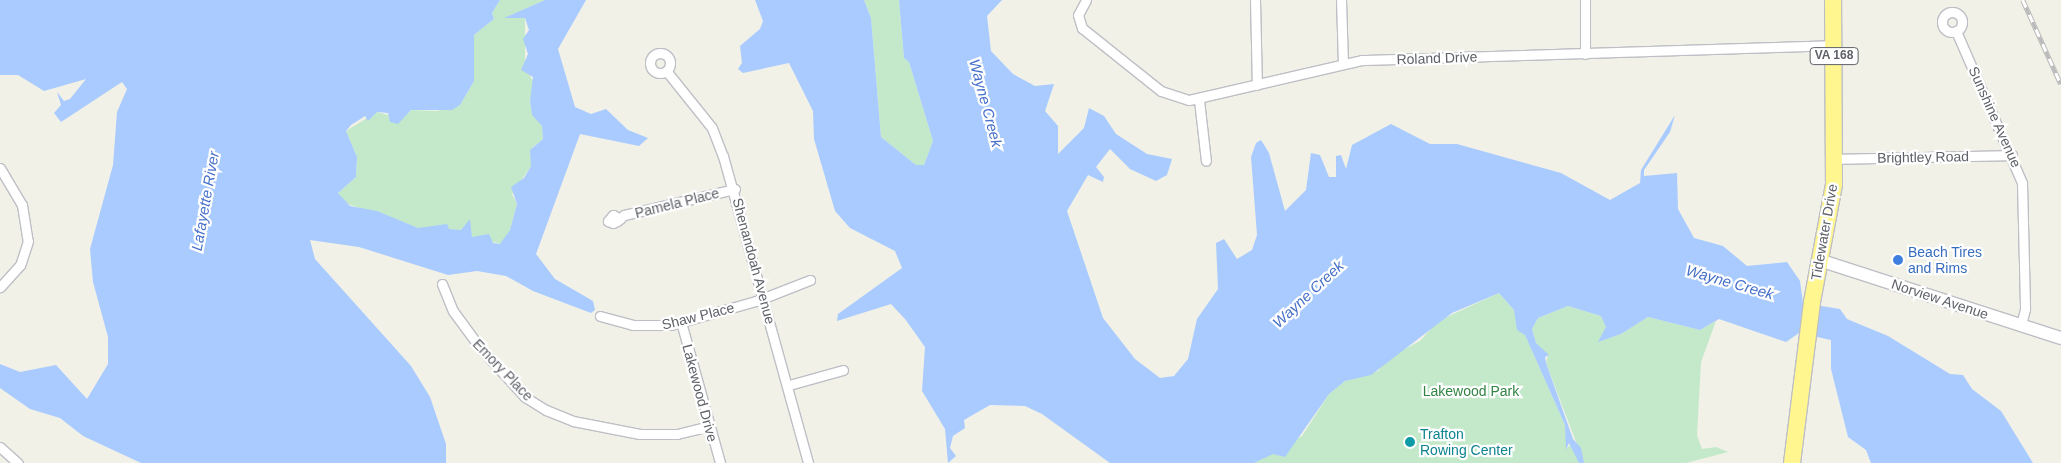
<!DOCTYPE html>
<html>
<head>
<meta charset="utf-8">
<style>
	body { margin:0 }
	#map { position:relative; width:2061px; height:463px; overflow:hidden; background:#f1f1e7; font-family:Helvetica,sans-serif }
	div>[style] { position:absolute }
	[style*='--x'] { left:calc(var(--x)*1px); top:calc(var(--y)*1px); width:calc(var(--w)*1px); rotate:calc(var(--a)*1deg) }
	.green>* { inset:0; background:#c3e9ca }
	.water>* { inset:0; background:#a9cbff }
	.roads { filter:drop-shadow(1px 0 #bebfc6) drop-shadow(-1px 0 #bebfc6) drop-shadow(0 1px #bebfc6) drop-shadow(0 -1px #bebfc6) }
	.street>* { height:9px; margin:-4.5px; padding:0 4.5px; transform-origin:4.5px; border-radius:4.5px; background:#fff }
	.street>.ring { margin:-4.5px; padding:0; box-sizing:content-box; background:none; border:9px solid #fff; border-radius:50% }
	.secondary>* { height:12px; margin:-6px; padding:0 6px; transform-origin:6px; border-radius:6px; background:#fff }
	.highway>* { height:16px; margin:-8px; padding:0 8px; transform-origin:8px; border-radius:8px; background:#fff690 }
	.rail>* { height:4.5px; margin-top:-2.25px; transform-origin:0; background:repeating-linear-gradient(90deg,#fff 0 8px,#bababb 0 16px); box-sizing:border-box; border-block:1px solid #bababb }
	.dots>* { width:14px; height:14px; translate:-50% -50%; box-sizing:border-box; border:2px solid #fff; border-radius:50% }
	span { translate:-50% -50%; white-space:nowrap; text-align:center; line-height:1.15; -webkit-text-stroke:4.5px #fff; paint-order:stroke }
	.shield-label span { padding:1px 4px; background:#fff; border:1px solid; border-radius:4px; -webkit-text-stroke-width:0 }
	.shield-label { font-size:12px; color:#5e6168; font-weight:700 }
	.street-label { font-size:14px; color:#5e6168 }
	.shop-label { font-size:14px; color:#366cbe }
	.left { translate:0 -50%; text-align:left }
	.park-label { font-size:14px; color:#318443 }
	.culture-label { font-size:14px; color:#0d838f }
	.water-label { font-size:15px; color:#456fc9; font-style:italic }
</style>
</head>
<body>
<div id="map">
	<div class="green">
		<div style="clip-path:polygon(500px 0,545px 0,507px 17px,525px 17px,525px 66px,534px 83px,530px 101px,532px 114px,542px 126px,543px 139px,532px 148px,531px 166px,512px 194px,517px 204px,510px 230px,501px 244px,472px 237px,470px 223px,461px 230px,418px 228px,345px 203px,338px 193px,356px 177px,357px 157px,346px 131px,377px 112px,402px 119px,411px 110px,437px 111px,460px 105px,474px 81px,474px 35px,494px 19px,492px 13px)"></div>
		<div style="clip-path:polygon(864px 0,899px 0,904px 58px,909px 62px,933px 141px,924px 165px,916px 165px,881px 137px,871px 18px)"></div>
		<div style="clip-path:polygon(1499px 293px,1514px 310px,1565px 425px,1567px 448px,1571px 444px,1579px 463px,1254px 463px,1302px 436px,1329px 394px,1345px 381px,1378px 371px,1386px 359px,1420px 341px,1438px 321px)"></div>
		<div style="clip-path:polygon(1568px 306px,1601px 316px,1607px 327px,1599px 341px,1621px 334px,1648px 317px,1700px 330px,1716px 321px,1701px 362px,1697px 435px,1702px 449px,1716px 447px,1728px 452px,1686px 463px,1584px 463px,1546px 363px,1548px 355px,1536px 343px,1532px 329px,1538px 318px)"></div>
	</div>
	<div class="water">
		<div style="clip-path:polygon(0 0,500px 0,492px 13px,494px 19px,474px 35px,474px 81px,460px 105px,452px 110px,411px 110px,398px 124px,390px 122px,388px 113px,377px 112px,368px 121px,365px 116px,351px 125px,346px 131px,357px 157px,356px 177px,338px 193px,350px 206px,377px 211px,418px 228px,447px 224px,449px 229px,461px 230px,470px 219px,472px 237px,489px 234px,493px 243px,500px 244px,510px 230px,517px 204px,511px 187px,524px 178px,531px 166px,530px 150px,543px 139px,542px 126px,532px 115px,530px 101px,533px 77px,521px 70px,528px 54px,523px 39px,529px 30px,525px 18px,504px 18px,545px 0,586px 0,558px 49px,575px 107px,591px 114px,606px 109px,628px 130px,648px 138px,639px 146px,580px 134px,536px 254px,555px 279px,593px 301px,595px 310px,591px 313px,533px 291px,506px 276px,477px 271px,448px 275px,359px 247px,310px 240px,315px 259px,411px 366px,430px 397px,446px 444px,446px 463px,141px 463px,83px 436px,60px 418px,30px 409px,0 388px,0 364px,20px 372px,56px 365px,87px 399px,108px 364px,108px 337px,93px 282px,90px 249px,113px 165px,117px 112px,127px 89px,122px 82px,61px 122px,54px 113px,61px 105px,57px 92px,64px 101px,70px 99px,86px 79px,44px 91px,18px 75px,0 75px)"></div>
		<div style="clip-path:polygon(755px 0,864px 0,871px 18px,881px 137px,916px 165px,924px 165px,933px 141px,909px 62px,904px 58px,899px 0,1002px 0,987px 16px,991px 51px,1013px 74px,1035px 86px,1054px 84px,1045px 111px,1058px 126px,1058px 154px,1084px 128px,1089px 108px,1104px 116px,1116px 134px,1147px 154px,1172px 159px,1167px 175px,1156px 181px,1130px 169px,1110px 149px,1096px 167px,1104px 177px,1103px 182px,1088px 175px,1067px 211px,1103px 318px,1135px 359px,1160px 378px,1174px 376px,1188px 359px,1197px 319px,1218px 289px,1216px 243px,1224px 239px,1237px 259px,1252px 250px,1257px 235px,1251px 157px,1256px 143px,1261px 140px,1269px 153px,1285px 211px,1306px 190px,1311px 153px,1320px 155px,1329px 177px,1336px 177px,1336px 156px,1341px 155px,1346px 169px,1352px 145px,1391px 124px,1430px 144px,1457px 144px,1561px 173px,1610px 200px,1640px 183px,1641px 170px,1675px 115px,1670px 132px,1644px 170px,1644px 176px,1677px 173px,1678px 209px,1694px 238px,1723px 246px,1747px 266px,1787px 262px,1800px 281px,1803px 303px,1840px 309px,1847px 319px,1888px 336px,1950px 374px,1963px 375px,1972px 389px,2001px 411px,2033px 463px,1871px 463px,1866px 450px,1848px 437px,1831px 369px,1831px 340px,1799px 333px,1786px 342px,1719px 319px,1700px 330px,1648px 317px,1621px 334px,1598px 342px,1606px 327px,1601px 316px,1568px 306px,1538px 318px,1532px 329px,1536px 343px,1549px 355px,1545px 357px,1546px 363px,1573px 439px,1581px 448px,1584px 463px,1579px 463px,1569px 443px,1566px 450px,1565px 425px,1525px 335px,1517px 330px,1514px 310px,1499px 293px,1452px 313px,1371px 375px,1345px 381px,1329px 394px,1285px 457px,1273px 454px,1254px 463px,1110px 463px,1042px 414px,1025px 406px,990px 405px,964px 420px,965px 428px,953px 436px,950px 448px,956px 456px,948px 463px,945px 429px,922px 391px,925px 347px,905px 319px,891px 304px,837px 321px,838px 314px,902px 268px,895px 251px,850px 228px,835px 211px,814px 139px,813px 111px,789px 63px,743px 73px,738px 69px,742px 63px,740px 46px,760px 29px,763px 21px)"></div>
	</div>
	<div class="roads">
		<div class="street">
			<div style="--x:1086;--y:0;--w:17;--a:118"></div>
			<div style="--x:1078;--y:15;--w:14;--a:73"></div>
			<div style="--x:1082;--y:28;--w:101;--a:38.6"></div>
			<div style="--x:1161;--y:91;--w:29;--a:18"></div>
			<div style="--x:1189;--y:100;--w:178;--a:-13"></div>
			<div style="--x:1362;--y:60;--w:472;--a:-1.8"></div>
			<div style="--x:1255;--y:0;--w:85;--a:88.7"></div>
			<div style="--x:1341;--y:0;--w:63;--a:88.2"></div>
			<div style="--x:1585;--y:0;--w:54;--a:90"></div>
			<div class="ring" style="left:1942px;top:12px;width:11px;height:11px"></div>
			<div style="--x:1956;--y:31;--w:166;--a:66.5"></div>
			<div style="--x:2022;--y:183;--w:126;--a:88.6"></div>
			<div style="--x:2025;--y:309;--w:16;--a:104"></div>
			<div class="ring" style="left:650px;top:53px;width:11px;height:11px"></div>
			<div style="--x:668;--y:73;--w:70;--a:51.3"></div>
			<div style="--x:712;--y:128;--w:30;--a:69"></div>
			<div style="--x:723;--y:156;--w:319;--a:74.5"></div>
			<div style="--x:1199;--y:100;--w:61;--a:83.5"></div>
			<div style="--x:1835;--y:159;--w:177;--a:-1.3"></div>
			<div style="--x:0;--y:168;--w:43;--a:59.3"></div>
			<div style="--x:22;--y:205;--w:36;--a:81"></div>
			<div style="--x:28;--y:241;--w:25;--a:108"></div>
			<div style="--x:20;--y:265;--w:30;--a:132"></div>
			<div style="--x:620;--y:219;--w:8;--a:-150"></div>
			<div style="--x:613;--y:215;--w:8;--a:130"></div>
			<div style="--x:608;--y:221;--w:5;--a:22"></div>
			<div style="--x:613;--y:223;--w:4;--a:-27"></div>
			<div style="--x:617;--y:221;--w:9;--a:-41"></div>
			<div style="--x:624;--y:215;--w:114;--a:-13.2"></div>
			<div style="--x:442;--y:284;--w:29;--a:68"></div>
			<div style="--x:453;--y:311;--w:47;--a:53.6"></div>
			<div style="--x:481;--y:349;--w:65;--a:47.5"></div>
			<div style="--x:525;--y:397;--w:25;--a:32"></div>
			<div style="--x:546;--y:410;--w:29;--a:22"></div>
			<div style="--x:573;--y:421;--w:68;--a:11"></div>
			<div style="--x:640;--y:434;--w:37;--a:0"></div>
			<div style="--x:677;--y:434;--w:33;--a:-14"></div>
			<div style="--x:600;--y:316;--w:34;--a:15"></div>
			<div style="--x:633;--y:325;--w:38;--a:0"></div>
			<div style="--x:671;--y:325;--w:88;--a:-15.8"></div>
			<div style="--x:756;--y:301;--w:58;--a:-21.3"></div>
			<div style="--x:681;--y:322;--w:146;--a:74.5"></div>
			<div style="--x:789;--y:385;--w:56;--a:-15.5"></div>
			<div style="--x:0;--y:447;--w:24;--a:42"></div>
		</div>
		<div class="secondary">
			<div style="--x:1819;--y:260;--w:254;--a:17.9"></div>
		</div>
		<div class="highway">
			<div style="--x:1792;--y:463;--w:162;--a:-82.9"></div>
			<div style="--x:1812;--y:302;--w:120;--a:-79.4"></div>
			<div style="--x:1834;--y:184;--w:184;--a:-90.3"></div>
		</div>
	</div>
	<div class="rail">
		<div style="--x:2023;--y:0;--w:92;--a:65.7"></div>
	</div>
	<div class="dots">
		<div style="left:1898px;top:260px;background:#3f7fe0"></div>
		<div style="left:1410px;top:442px;background:#0f9aa8"></div>
	</div>
	<div class="shield-label">
		<span style="left:1834px;top:56px">VA 168</span>
	</div>
	<div class="street-label">
		<span style="left:1437px;top:58px;rotate:-2deg">Roland Drive</span>
		<span style="left:1995px;top:117px;rotate:66deg">Sunshine Avenue</span>
		<span style="left:1923px;top:157px;rotate:-1deg">Brightley Road</span>
		<span style="left:677px;top:203px;rotate:-14deg">Pamela Place</span>
		<span style="left:1824px;top:232px;rotate:-80deg">Tidewater Drive</span>
		<span style="left:754px;top:261px;rotate:75deg">Shenandoah Avenue</span>
		<span style="left:1940px;top:299px;rotate:18deg">Norview Avenue</span>
		<span style="left:698px;top:316px;rotate:-14deg">Shaw Place</span>
		<span style="left:503px;top:370px;rotate:46deg">Emory Place</span>
		<span style="left:700px;top:393px;rotate:75deg">Lakewood Drive</span>
	</div>
	<div class="shop-label">
		<span class="left" style="left:1908px;top:260px">Beach Tires<br>and Rims</span>
	</div>
	<div class="park-label">
		<span style="left:1471px;top:391px">Lakewood Park</span>
	</div>
	<div class="culture-label">
		<span class="left" style="left:1420px;top:442px">Trafton<br>Rowing Center</span>
	</div>
	<div class="water-label">
		<span style="left:986px;top:103px;rotate:75deg">Wayne Creek</span>
		<span style="left:205px;top:201px;rotate:-80deg">Lafayette River</span>
		<span style="left:1730px;top:282px;rotate:16deg">Wayne Creek</span>
		<span style="left:1308px;top:294px;rotate:-43deg">Wayne Creek</span>
	</div>
</div>
</body>
</html>
